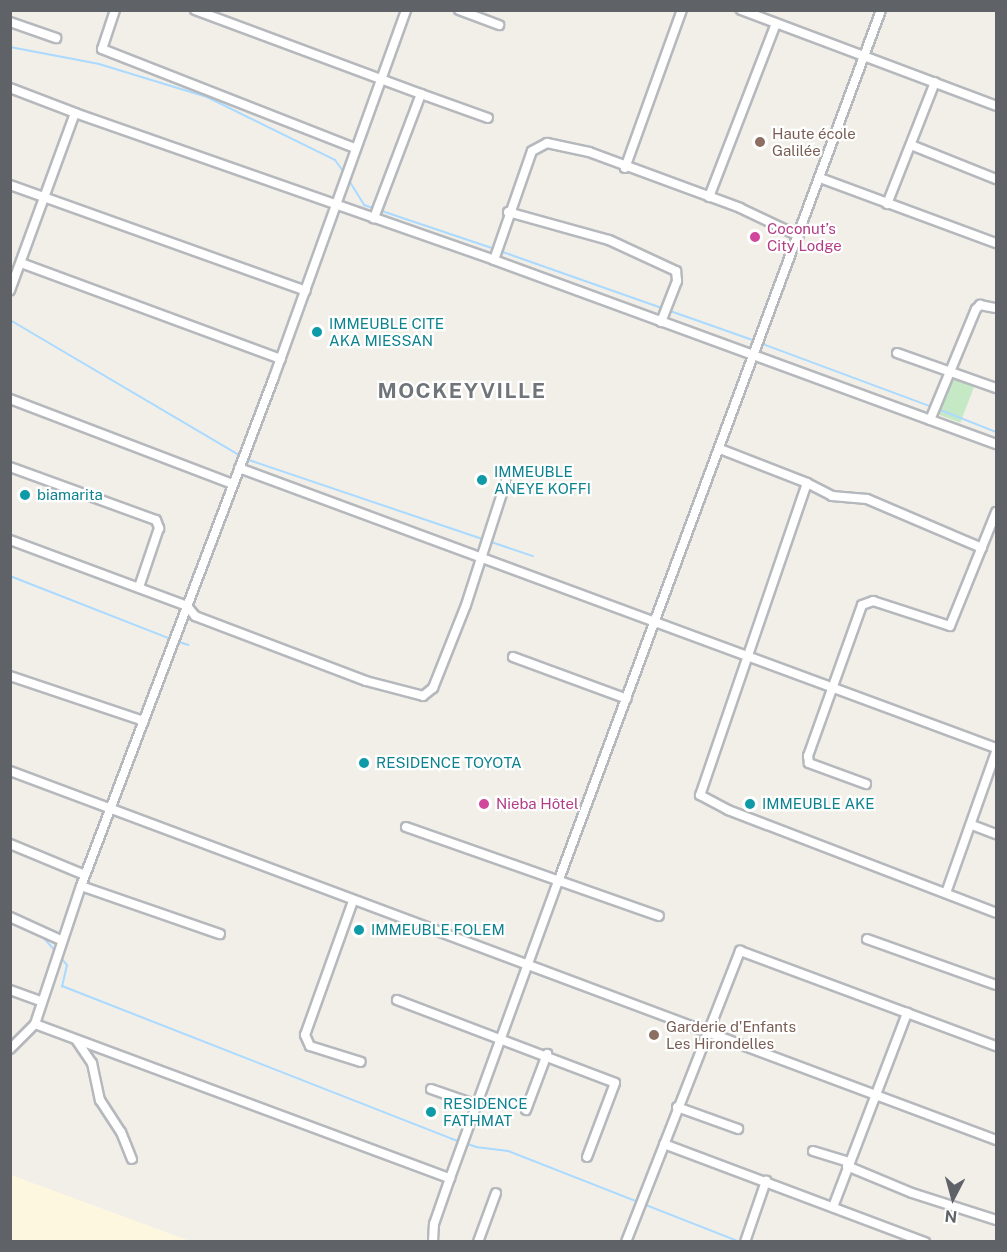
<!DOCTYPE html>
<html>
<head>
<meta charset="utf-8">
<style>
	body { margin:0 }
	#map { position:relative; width:1007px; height:1252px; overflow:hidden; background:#f1efe8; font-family:"Public Sans",sans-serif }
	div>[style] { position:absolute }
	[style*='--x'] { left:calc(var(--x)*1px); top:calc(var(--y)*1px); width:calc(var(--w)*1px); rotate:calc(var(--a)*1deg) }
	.commercial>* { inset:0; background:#fef7e0 }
	.green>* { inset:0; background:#c5e8c5; transform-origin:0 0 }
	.stream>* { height:2px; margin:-1px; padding:0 1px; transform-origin:1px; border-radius:1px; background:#aadaff }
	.roads { filter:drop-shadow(2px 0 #b5b8bc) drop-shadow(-2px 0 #b5b8bc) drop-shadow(0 2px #b5b8bc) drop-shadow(0 -2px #b5b8bc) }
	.minor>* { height:8px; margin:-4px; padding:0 4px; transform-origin:4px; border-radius:4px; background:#fff }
	.dots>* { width:16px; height:16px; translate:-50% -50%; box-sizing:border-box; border:3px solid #fff; border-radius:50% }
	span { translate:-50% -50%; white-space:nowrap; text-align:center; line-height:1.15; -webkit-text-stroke:4.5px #fff; paint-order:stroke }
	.education-label { font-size:15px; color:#785e54 }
	.left { translate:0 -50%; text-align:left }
	.hotel-label { font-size:15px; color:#b23c85 }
	.culture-label { font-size:15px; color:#0d838f }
	.district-label { font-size:21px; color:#70757a; font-weight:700; letter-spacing:1.5px }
	.frame { position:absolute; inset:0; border:12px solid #5f6368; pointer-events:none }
	.north { position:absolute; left:923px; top:1168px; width:60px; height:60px; -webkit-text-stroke:4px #fff; paint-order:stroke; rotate:186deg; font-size:16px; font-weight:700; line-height:24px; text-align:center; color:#5f6368 }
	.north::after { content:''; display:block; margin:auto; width:21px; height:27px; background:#5f6368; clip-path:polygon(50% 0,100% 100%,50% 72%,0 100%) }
</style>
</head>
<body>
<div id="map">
	<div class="commercial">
		<div style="clip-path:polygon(11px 1175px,190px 1241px,11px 1241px)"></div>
	</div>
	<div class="green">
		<div style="left:950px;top:377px;width:26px;height:39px;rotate:21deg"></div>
	</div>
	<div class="stream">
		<div style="--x:10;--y:47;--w:91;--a:10.8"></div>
		<div style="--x:99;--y:64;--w:113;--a:17"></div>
		<div style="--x:207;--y:97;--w:143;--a:26.2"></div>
		<div style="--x:335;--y:160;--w:17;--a:54"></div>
		<div style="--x:348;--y:179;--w:31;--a:58"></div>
		<div style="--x:364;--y:205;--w:138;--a:18.6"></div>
		<div style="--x:500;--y:251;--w:270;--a:19.4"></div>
		<div style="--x:10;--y:320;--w:268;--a:30.5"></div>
		<div style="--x:760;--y:343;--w:184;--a:20.4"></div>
		<div style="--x:938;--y:409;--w:62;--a:21.6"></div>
		<div style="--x:246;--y:459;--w:303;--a:18.7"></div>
		<div style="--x:10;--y:576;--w:173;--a:21.4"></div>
		<div style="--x:176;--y:641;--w:13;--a:18"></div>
		<div style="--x:41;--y:935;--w:24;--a:48"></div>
		<div style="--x:61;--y:958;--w:9;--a:49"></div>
		<div style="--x:67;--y:965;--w:22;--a:103"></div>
		<div style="--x:62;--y:986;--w:419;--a:21.4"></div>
		<div style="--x:452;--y:1139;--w:25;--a:18"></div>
		<div style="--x:476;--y:1147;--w:32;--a:7"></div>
		<div style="--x:508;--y:1151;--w:249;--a:21.4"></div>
	</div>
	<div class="roads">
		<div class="minor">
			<div style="--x:115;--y:10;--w:41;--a:108.4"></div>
			<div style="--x:102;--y:49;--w:271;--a:21.4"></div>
			<div style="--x:195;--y:10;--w:241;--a:20.4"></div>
			<div style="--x:421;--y:94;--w:133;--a:110.8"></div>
			<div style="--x:459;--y:10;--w:43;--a:20.6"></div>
			<div style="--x:741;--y:10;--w:272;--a:20.6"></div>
			<div style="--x:10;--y:22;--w:49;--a:19.2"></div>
			<div style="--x:10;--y:88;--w:70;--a:21"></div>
			<div style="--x:75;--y:113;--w:189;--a:110.1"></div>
			<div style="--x:421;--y:94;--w:71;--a:19.7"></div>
			<div style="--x:75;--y:113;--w:444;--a:19.3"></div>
			<div style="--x:494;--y:260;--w:535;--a:20.13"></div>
			<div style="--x:911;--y:145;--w:92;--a:21.8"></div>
			<div style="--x:625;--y:168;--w:168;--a:-70.2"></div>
			<div style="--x:820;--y:178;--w:188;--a:20.3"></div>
			<div style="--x:10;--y:185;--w:314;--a:19.7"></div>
			<div style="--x:709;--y:197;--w:186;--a:-68.9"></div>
			<div style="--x:887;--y:204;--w:131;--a:-68.5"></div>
			<div style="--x:508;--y:212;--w:105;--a:15.5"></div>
			<div style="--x:609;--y:240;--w:74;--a:24.8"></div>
			<div style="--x:676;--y:271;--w:10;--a:84"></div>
			<div style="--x:677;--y:281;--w:44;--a:111.3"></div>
			<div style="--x:494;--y:260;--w:115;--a:-70.8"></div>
			<div style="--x:532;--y:151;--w:17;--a:-28"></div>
			<div style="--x:547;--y:143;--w:43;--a:12.1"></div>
			<div style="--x:589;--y:152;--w:161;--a:20.3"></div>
			<div style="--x:740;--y:208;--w:65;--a:25.4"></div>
			<div style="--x:21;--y:263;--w:277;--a:20.3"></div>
			<div style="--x:897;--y:353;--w:105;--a:19.5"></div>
			<div style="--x:10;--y:399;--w:239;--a:20.9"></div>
			<div style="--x:930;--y:420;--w:120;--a:-67.5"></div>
			<div style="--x:976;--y:309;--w:6;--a:-45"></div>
			<div style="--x:980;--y:305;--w:16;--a:11"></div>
			<div style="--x:720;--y:449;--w:93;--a:21.3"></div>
			<div style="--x:807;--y:483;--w:330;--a:108.9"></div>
			<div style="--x:700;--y:795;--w:32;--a:28"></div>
			<div style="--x:728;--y:810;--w:287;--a:21"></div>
			<div style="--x:10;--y:467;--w:155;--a:20"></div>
			<div style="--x:156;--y:520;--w:9;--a:69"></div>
			<div style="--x:159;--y:528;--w:62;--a:108.7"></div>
			<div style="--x:239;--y:468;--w:807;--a:20.3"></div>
			<div style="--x:807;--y:483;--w:28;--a:27"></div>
			<div style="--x:832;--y:496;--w:35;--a:5"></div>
			<div style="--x:867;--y:499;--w:125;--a:23.1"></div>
			<div style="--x:10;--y:540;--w:189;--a:20.4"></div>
			<div style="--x:187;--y:606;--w:13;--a:51"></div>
			<div style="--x:195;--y:616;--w:183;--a:20.8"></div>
			<div style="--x:366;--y:681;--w:59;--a:14.7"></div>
			<div style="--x:423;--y:696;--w:13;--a:-39"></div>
			<div style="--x:433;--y:688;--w:89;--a:-68.3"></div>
			<div style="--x:466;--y:605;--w:130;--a:-72.1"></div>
			<div style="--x:513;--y:657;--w:121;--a:20.2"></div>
			<div style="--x:10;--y:676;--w:141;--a:18.6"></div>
			<div style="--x:10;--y:771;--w:1053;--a:20.52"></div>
			<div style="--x:866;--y:784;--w:61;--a:-159.8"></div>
			<div style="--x:809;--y:763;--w:7;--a:-98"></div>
			<div style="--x:808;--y:756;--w:160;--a:-70.3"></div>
			<div style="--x:862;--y:605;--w:12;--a:-20"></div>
			<div style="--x:873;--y:601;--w:81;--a:18"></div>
			<div style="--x:950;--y:626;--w:123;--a:-68"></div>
			<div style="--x:972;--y:825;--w:26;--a:21"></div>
			<div style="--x:406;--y:827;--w:268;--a:19.4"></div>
			<div style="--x:10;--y:844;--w:81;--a:22.5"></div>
			<div style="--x:81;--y:886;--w:147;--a:19.1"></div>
			<div style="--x:946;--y:893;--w:150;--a:-70.5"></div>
			<div style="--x:353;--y:901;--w:142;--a:109.7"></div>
			<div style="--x:305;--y:1035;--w:12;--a:66"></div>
			<div style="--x:310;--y:1046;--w:53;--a:17.4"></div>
			<div style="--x:10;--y:917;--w:56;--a:24.3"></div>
			<div style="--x:867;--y:939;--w:137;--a:19.6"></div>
			<div style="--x:10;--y:990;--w:33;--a:20"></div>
			<div style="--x:397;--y:1000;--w:233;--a:20.8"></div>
			<div style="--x:615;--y:1083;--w:79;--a:110.7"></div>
			<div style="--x:35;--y:1024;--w:443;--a:20.4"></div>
			<div style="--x:77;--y:1041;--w:27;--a:56"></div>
			<div style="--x:92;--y:1063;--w:38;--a:78"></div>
			<div style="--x:100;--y:1100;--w:38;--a:57"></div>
			<div style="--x:121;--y:1132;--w:29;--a:68"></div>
			<div style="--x:10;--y:1049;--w:35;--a:-45"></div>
			<div style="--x:35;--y:1024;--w:145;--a:-71.6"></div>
			<div style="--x:81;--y:886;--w:544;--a:-69.23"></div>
			<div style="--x:274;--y:377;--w:390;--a:-70.2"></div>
			<div style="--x:431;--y:1089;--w:49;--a:19.2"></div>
			<div style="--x:677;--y:1107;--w:65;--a:19.8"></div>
			<div style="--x:526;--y:1110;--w:60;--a:-69.4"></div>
			<div style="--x:664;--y:1144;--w:279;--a:20.6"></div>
			<div style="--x:813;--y:1151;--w:38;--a:17"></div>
			<div style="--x:847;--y:1166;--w:70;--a:22.6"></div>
			<div style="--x:912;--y:1193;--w:88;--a:17.8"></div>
			<div style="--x:833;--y:1207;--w:208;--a:-69.1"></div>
			<div style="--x:433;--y:1242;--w:18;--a:-87"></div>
			<div style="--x:434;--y:1224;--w:49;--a:-70.8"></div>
			<div style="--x:450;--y:1178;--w:315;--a:-70"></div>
			<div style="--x:558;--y:882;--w:930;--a:-69.67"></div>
			<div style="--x:478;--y:1242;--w:52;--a:-69.8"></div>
			<div style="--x:626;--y:1242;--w:313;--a:-68.6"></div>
			<div style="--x:740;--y:951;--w:273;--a:20.4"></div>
			<div style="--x:745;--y:1242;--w:65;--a:-71"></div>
		</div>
	</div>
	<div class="dots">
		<div style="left:760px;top:142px;background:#8d6e63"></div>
		<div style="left:755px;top:237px;background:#d1479c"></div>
		<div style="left:317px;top:332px;background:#0f9aa8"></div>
		<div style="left:482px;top:480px;background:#0f9aa8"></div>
		<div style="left:25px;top:495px;background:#0f9aa8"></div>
		<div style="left:364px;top:763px;background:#0f9aa8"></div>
		<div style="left:484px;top:804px;background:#d1479c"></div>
		<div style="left:750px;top:804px;background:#0f9aa8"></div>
		<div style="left:359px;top:930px;background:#0f9aa8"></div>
		<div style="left:654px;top:1035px;background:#8d6e63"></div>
		<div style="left:431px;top:1112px;background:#0f9aa8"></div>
	</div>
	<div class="education-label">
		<span class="left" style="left:772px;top:142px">Haute école<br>Galilée</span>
		<span class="left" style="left:666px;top:1035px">Garderie d'Enfants<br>Les Hirondelles</span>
	</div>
	<div class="hotel-label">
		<span class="left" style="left:767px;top:237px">Coconut’s<br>City Lodge</span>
		<span class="left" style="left:496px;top:804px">Nieba Hôtel</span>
	</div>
	<div class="culture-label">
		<span class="left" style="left:329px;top:332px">IMMEUBLE CITE<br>AKA MIESSAN</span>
		<span class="left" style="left:494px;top:480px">IMMEUBLE<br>ANEYE KOFFI</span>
		<span class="left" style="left:37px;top:495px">biamarita</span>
		<span class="left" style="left:376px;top:763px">RESIDENCE TOYOTA</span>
		<span class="left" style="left:762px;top:804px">IMMEUBLE AKE</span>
		<span class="left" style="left:371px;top:930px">IMMEUBLE FOLEM</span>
		<span class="left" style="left:443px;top:1112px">RESIDENCE<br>FATHMAT</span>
	</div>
	<div class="district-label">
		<span style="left:462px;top:391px">MOCKEYVILLE</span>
	</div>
	<div class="frame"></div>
	<div class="north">N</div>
</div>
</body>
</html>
